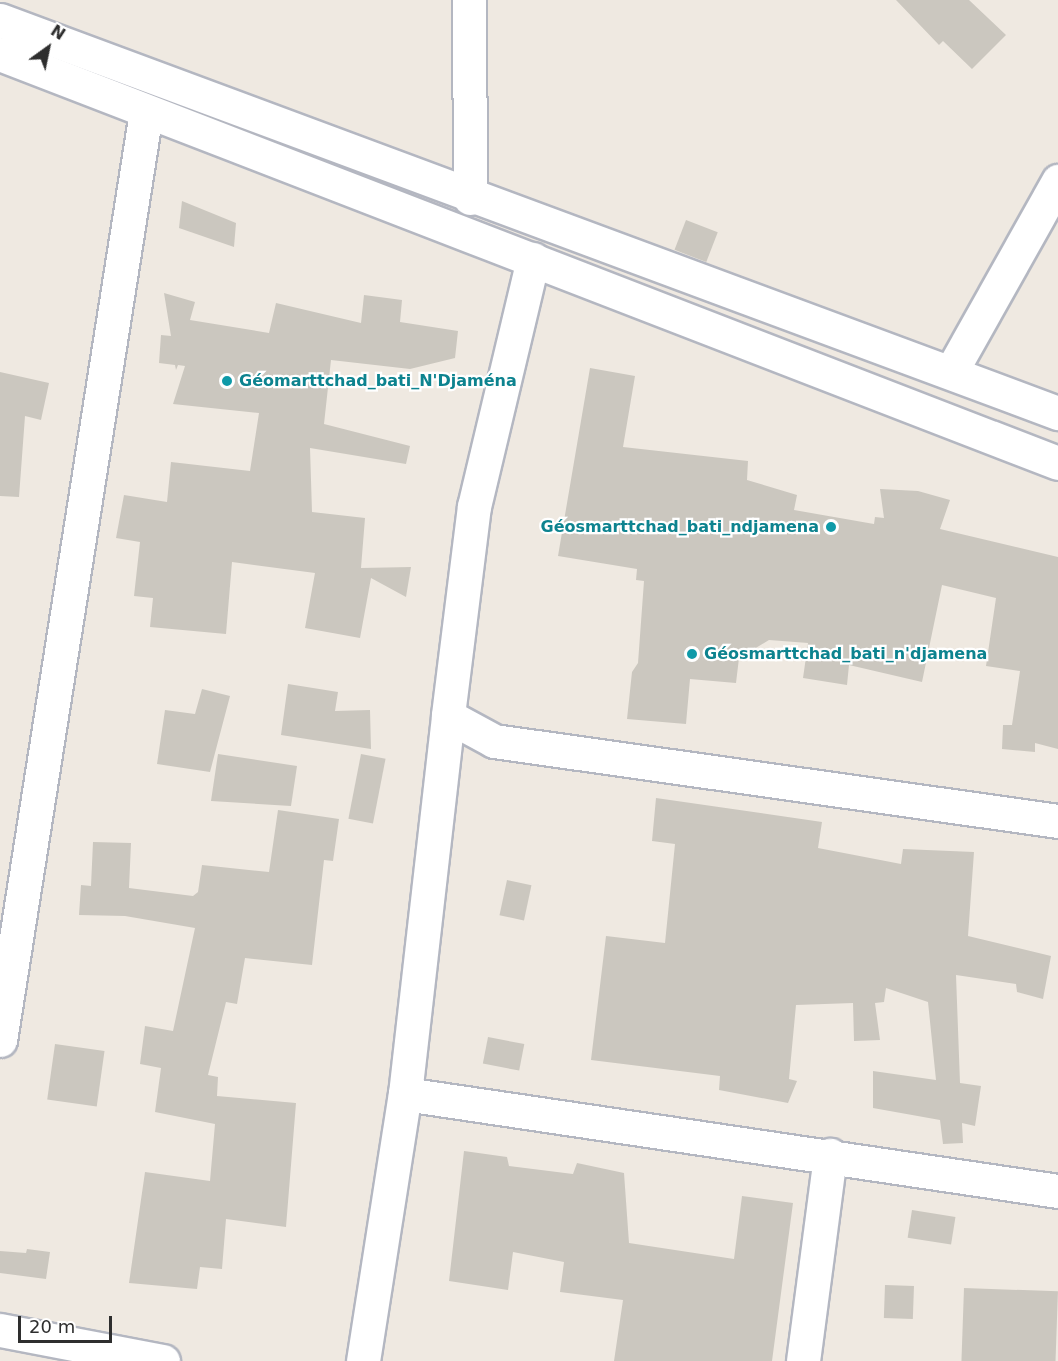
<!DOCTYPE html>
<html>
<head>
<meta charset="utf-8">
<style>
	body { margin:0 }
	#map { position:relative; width:1058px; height:1361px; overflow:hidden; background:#efe9e1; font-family:"DejaVu Sans",sans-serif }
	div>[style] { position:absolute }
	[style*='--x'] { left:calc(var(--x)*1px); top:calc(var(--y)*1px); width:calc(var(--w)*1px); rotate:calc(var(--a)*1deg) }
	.building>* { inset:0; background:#cbc7bf; transform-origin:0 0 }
	.roads { filter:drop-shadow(2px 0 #b4b7c1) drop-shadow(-2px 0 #b4b7c1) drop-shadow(0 2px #b4b7c1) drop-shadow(0 -2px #b4b7c1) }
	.minor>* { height:33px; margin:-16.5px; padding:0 16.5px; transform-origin:16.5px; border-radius:16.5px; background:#fff }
	.tertiary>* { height:33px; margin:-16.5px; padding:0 16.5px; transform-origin:16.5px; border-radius:16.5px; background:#fff }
	.dots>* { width:16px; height:16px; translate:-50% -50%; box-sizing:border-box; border:3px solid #fff; border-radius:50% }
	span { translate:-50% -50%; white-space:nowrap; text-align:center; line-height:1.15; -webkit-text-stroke:4.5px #fff; paint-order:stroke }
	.culture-label { font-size:16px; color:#0d838f; font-weight:700 }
	.left { translate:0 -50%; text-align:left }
	.right { translate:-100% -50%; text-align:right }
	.north { position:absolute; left:18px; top:18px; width:60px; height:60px; -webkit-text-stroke:4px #fff; paint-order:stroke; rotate:33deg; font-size:16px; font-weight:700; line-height:24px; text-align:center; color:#2e2e2e }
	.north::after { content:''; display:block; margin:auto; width:21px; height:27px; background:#2e2e2e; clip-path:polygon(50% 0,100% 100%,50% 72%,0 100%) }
	.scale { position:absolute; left:18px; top:1316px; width:94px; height:27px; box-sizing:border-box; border:3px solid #2e2e2e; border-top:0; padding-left:8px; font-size:18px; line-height:21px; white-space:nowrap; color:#2e2e2e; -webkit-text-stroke:4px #fff; paint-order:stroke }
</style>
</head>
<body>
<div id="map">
	<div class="building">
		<div style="clip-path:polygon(896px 0,969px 0,1006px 35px,972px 69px,943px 41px,939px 45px)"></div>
		<div style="clip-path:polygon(182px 201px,236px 223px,234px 247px,179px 228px)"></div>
		<div style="left:686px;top:220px;width:34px;height:32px;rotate:21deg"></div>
		<div style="clip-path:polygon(164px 293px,195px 302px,190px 320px,269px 333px,276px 303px,361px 323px,364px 295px,402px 300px,400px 322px,458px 331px,455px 358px,410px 369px,331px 360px,324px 424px,410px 446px,406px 464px,310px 448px,312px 512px,365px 518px,361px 568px,411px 567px,406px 597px,371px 578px,360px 638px,305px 628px,315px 573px,232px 562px,226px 634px,150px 627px,153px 598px,134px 596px,140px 542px,116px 538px,124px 495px,167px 502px,171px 462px,250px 471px,259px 413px,173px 404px,185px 366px,178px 365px,176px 370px,175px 365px,159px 363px,161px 335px,171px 336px)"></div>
		<div style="clip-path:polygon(590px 368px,635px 376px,623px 447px,748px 461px,747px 480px,797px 495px,794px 510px,874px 524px,875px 517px,884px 518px,880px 489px,918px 491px,950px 500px,940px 529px,1058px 557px,1058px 749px,1035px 743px,1035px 752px,1002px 749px,1003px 725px,1012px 725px,1020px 671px,986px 666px,996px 598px,942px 585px,922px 682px,849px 665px,847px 685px,803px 678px,808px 643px,769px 640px,739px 658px,736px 683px,690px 679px,686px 724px,627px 719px,632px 672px,638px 663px,644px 581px,636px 580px,637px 569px,558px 556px)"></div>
		<div style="clip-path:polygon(0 372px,49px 383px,41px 420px,25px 416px,19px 497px,0 496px)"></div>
		<div style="clip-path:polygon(288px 684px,338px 692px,335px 711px,370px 710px,371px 749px,281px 735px)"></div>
		<div style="clip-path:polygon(202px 689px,230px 696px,210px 772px,157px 764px,165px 710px,195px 714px)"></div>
		<div style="clip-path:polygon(218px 754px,297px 766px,291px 806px,211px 801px)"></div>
		<div style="left:361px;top:754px;width:25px;height:66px;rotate:11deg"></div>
		<div style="clip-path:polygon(656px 798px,822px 822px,818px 848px,901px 864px,903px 849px,974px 852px,968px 936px,1051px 956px,1043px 999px,1017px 992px,1016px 984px,956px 975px,960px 1083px,981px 1086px,975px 1126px,962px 1123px,963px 1143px,943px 1144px,940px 1120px,873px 1108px,873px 1071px,936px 1080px,928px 1002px,886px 988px,884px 1002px,875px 1003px,880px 1040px,854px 1041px,853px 1003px,796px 1005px,789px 1079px,797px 1081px,788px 1103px,719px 1090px,720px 1076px,591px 1060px,606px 936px,665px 943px,675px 844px,652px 841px)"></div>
		<div style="clip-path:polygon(278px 810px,339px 819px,333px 861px,324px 860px,312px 965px,245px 958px,237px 1004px,226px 1002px,208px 1075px,218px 1077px,217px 1096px,296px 1103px,286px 1227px,226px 1219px,222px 1269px,200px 1267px,197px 1289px,129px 1283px,145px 1172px,210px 1181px,215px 1124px,155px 1112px,161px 1068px,140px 1064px,145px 1026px,173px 1031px,195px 928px,125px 916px,79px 915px,81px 885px,91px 886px,93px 842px,131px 843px,129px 888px,193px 896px,198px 892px,202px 865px,269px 872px)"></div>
		<div style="left:507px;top:880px;width:25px;height:36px;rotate:12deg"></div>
		<div style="left:488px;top:1037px;width:37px;height:27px;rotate:11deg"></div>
		<div style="left:55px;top:1044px;width:50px;height:56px;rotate:8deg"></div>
		<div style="clip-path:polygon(464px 1151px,507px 1157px,509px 1166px,573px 1174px,577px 1163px,624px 1173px,629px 1243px,734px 1259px,742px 1196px,793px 1203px,772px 1361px,614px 1361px,623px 1300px,560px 1292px,564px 1262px,513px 1252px,508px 1290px,449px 1281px)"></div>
		<div style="left:912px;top:1210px;width:44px;height:28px;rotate:9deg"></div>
		<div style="clip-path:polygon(27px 1249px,50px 1252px,46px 1279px,0 1273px,0 1251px,26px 1253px)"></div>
		<div style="left:885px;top:1285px;width:29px;height:33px;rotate:2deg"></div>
		<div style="left:964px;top:1288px;width:94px;height:73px;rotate:2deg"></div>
	</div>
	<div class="roads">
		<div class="minor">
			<div style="--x:469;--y:0;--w:198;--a:89.7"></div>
			<div style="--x:952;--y:370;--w:217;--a:-60.7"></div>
			<div style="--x:0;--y:1040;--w:939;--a:-81.06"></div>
			<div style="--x:405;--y:1094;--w:660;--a:8.45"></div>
			<div style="--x:0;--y:1330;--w:166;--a:10.8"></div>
			<div style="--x:363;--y:1361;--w:270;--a:-81.1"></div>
			<div style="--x:405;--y:1094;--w:380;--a:-83.5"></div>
			<div style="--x:803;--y:1361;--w:208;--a:-82.5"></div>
		</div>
		<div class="tertiary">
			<div style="--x:0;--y:20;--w:1129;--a:20.38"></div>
			<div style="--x:0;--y:54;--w:1134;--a:21.14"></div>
			<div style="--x:533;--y:259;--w:254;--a:103.4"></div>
			<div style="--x:474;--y:506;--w:212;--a:97.1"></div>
			<div style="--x:448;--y:716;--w:52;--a:28.5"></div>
			<div style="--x:494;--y:741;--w:570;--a:8.07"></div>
		</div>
	</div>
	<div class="dots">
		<div style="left:227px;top:381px;background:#0f9aa8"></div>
		<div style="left:831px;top:527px;background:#0f9aa8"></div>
		<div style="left:692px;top:654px;background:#0f9aa8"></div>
	</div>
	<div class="culture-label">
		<span class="left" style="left:239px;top:381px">Géomarttchad_bati_N'Djaména</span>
		<span class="right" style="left:819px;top:527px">Géosmarttchad_bati_ndjamena</span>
		<span class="left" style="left:704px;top:654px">Géosmarttchad_bati_n'djamena</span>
	</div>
	<div class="north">N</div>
	<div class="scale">20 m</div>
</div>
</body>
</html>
